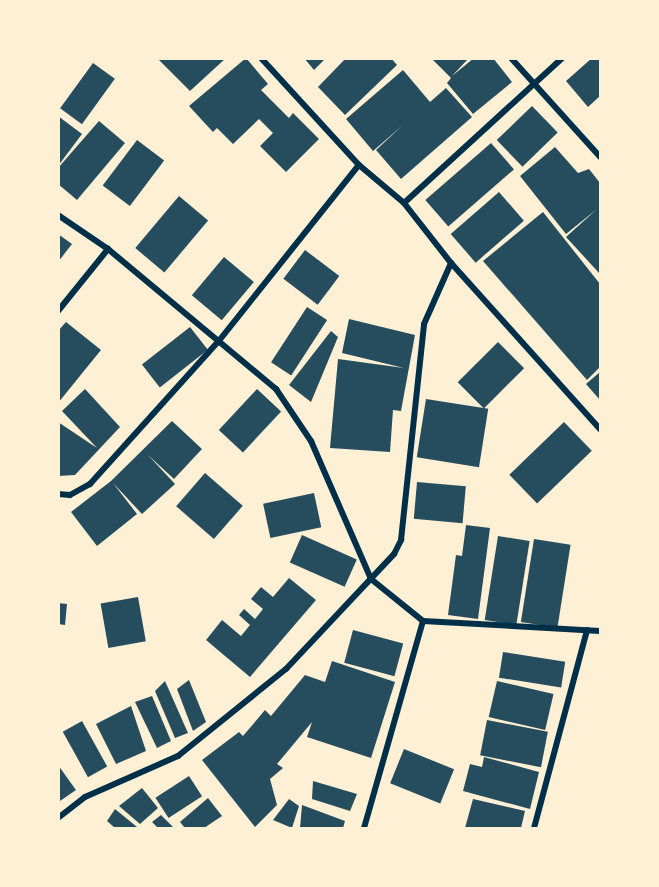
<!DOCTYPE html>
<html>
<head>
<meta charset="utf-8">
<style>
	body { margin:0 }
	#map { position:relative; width:659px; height:887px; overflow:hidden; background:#fdf0d5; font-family:Figtree,sans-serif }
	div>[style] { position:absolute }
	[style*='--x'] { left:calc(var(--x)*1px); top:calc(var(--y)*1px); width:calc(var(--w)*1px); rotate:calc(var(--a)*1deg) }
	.building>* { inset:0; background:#264d5e; transform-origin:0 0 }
	.minor>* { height:6px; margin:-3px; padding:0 3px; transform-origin:3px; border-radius:3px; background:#003049 }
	span { translate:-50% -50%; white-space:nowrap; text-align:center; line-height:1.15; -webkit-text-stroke:4.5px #fdf0d5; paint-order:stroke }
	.frame { position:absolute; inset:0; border:60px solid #fdf0d5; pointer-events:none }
</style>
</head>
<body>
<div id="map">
	<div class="building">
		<div style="clip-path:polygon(157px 58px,226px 58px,190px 91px)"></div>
		<div style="clip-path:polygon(246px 58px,268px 84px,261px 90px,289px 118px,293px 113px,319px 139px,286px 172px,260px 146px,273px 133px,259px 119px,233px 144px,217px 128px,213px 132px,189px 106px)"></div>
		<div style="clip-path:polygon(304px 58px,326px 58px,314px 70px)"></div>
		<div style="clip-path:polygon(346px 58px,391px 58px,397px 65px,345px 115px,318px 87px)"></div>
		<div style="clip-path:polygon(431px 58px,469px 58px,452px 76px,474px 58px,493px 58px,512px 82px,473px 114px,447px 83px,451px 78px)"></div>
		<div style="clip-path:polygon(592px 58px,600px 58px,600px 96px,588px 107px,566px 81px)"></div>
		<div style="left:93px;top:63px;width:27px;height:56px;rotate:36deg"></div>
		<div style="clip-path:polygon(403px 70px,430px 102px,446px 88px,472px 117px,401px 179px,376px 150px,403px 125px,373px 151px,346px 119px)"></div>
		<div style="left:532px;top:106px;width:37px;height:49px;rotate:46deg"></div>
		<div style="clip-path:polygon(58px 116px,82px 134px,58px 166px)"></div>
		<div style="clip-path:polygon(99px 121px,125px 143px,77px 200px,58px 184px,58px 168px)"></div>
		<div style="left:137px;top:140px;width:34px;height:57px;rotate:37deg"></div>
		<div style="left:491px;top:143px;width:35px;height:87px;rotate:49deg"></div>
		<div style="clip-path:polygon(555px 147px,578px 173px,589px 169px,600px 183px,600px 274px,566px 237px,597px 209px,566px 234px,520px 176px)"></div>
		<div style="left:499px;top:192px;width:38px;height:64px;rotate:49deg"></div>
		<div style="left:179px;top:196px;width:38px;height:68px;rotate:40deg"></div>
		<div style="clip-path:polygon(543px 212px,600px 284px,600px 367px,587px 380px,483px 261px)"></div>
		<div style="clip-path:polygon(58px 234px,72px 244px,58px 262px)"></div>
		<div style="left:305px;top:250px;width:43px;height:36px;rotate:37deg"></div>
		<div style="left:224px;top:257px;width:39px;height:50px;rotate:40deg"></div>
		<div style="left:307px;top:307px;width:24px;height:66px;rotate:33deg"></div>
		<div style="clip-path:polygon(349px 319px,415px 335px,401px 411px,393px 410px,390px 452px,330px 448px,338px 359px,404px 368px,342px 353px)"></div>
		<div style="clip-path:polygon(66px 322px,101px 350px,58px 403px,58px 331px)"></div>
		<div style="left:190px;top:327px;width:29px;height:61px;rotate:52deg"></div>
		<div style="clip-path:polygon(331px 331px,338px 337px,311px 402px,289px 385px)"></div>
		<div style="left:498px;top:342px;width:37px;height:57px;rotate:45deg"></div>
		<div style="clip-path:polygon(600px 372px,600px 400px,586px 384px)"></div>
		<div style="clip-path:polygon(85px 389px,120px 427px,75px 475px,58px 476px,58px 422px,97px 448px,62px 411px)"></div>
		<div style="left:257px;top:389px;width:33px;height:56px;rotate:43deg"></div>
		<div style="left:426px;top:399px;width:63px;height:59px;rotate:9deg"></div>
		<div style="clip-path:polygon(172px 421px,202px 449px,174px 479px,148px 455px,175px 484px,142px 514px,113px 483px,137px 514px,97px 546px,71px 512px,111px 481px)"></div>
		<div style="left:564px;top:422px;width:40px;height:76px;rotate:46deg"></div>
		<div style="left:205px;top:473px;width:50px;height:44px;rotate:41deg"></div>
		<div style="left:417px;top:482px;width:49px;height:37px;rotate:5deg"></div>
		<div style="left:314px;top:493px;width:35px;height:52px;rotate:78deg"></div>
		<div style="clip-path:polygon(466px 525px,490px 528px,478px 619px,448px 615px,456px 555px,462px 556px)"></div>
		<div style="left:302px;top:535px;width:60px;height:30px;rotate:24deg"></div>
		<div style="left:498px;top:536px;width:32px;height:85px;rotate:9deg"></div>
		<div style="left:534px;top:539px;width:37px;height:84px;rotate:9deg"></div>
		<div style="clip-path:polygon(289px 578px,316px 600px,250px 677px,206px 640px,222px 620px,241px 636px,250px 625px,239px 615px,244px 609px,255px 619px,263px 609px,251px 599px,261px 587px,273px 597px)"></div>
		<div style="left:138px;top:597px;width:45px;height:38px;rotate:80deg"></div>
		<div style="clip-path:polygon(58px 603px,67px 604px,65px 625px,58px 624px)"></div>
		<div style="left:353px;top:630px;width:52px;height:34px;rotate:15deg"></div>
		<div style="left:503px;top:652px;width:63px;height:26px;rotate:9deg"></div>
		<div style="clip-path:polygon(332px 661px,395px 682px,371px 758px,307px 737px,312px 722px,277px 764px,283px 768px,270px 779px,277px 805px,255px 827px,202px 760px,239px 732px,243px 736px,265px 710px,271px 716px,305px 675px,325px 682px)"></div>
		<div style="clip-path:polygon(189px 680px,206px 722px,193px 731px,177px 689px)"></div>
		<div style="clip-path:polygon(165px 681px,188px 733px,175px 738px,155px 691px)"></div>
		<div style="left:497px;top:681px;width:58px;height:37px;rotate:13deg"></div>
		<div style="clip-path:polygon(152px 696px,171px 741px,157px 748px,135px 702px)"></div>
		<div style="clip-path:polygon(131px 706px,146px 751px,116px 764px,96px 724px)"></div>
		<div style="left:487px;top:720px;width:62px;height:36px;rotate:11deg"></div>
		<div style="left:82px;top:721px;width:52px;height:22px;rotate:61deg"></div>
		<div style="left:404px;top:749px;width:54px;height:37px;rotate:22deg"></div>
		<div style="clip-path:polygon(484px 757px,539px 772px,530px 809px,463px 791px,470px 764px,482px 767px)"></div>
		<div style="clip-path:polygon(58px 765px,76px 790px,60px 801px,58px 799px)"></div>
		<div style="left:189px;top:776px;width:24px;height:40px;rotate:57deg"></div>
		<div style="clip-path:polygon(313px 781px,357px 794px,350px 811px,312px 799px)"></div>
		<div style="clip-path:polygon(142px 788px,158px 808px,140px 824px,119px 806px)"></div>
		<div style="clip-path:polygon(208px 798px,222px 816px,204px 828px,185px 828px,180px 822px)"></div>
		<div style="clip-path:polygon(289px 799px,299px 806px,292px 828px,273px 820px)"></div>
		<div style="clip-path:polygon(473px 799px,525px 811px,521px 828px,465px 828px)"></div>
		<div style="clip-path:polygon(302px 805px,345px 821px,343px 828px,300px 828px)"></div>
		<div style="clip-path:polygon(115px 809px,137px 827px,115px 828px,107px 821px)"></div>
		<div style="clip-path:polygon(161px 815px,174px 828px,158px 828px,152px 822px)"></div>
	</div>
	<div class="minor">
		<div style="--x:261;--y:58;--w:145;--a:47.5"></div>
		<div style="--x:359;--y:165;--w:59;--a:40.2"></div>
		<div style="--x:404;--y:203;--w:76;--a:51.9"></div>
		<div style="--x:451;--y:263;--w:223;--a:48.1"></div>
		<div style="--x:511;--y:58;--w:133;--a:48"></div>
		<div style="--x:404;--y:203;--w:214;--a:-42.5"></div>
		<div style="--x:58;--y:215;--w:60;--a:34.2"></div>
		<div style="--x:108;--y:249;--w:219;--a:39.8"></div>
		<div style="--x:276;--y:389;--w:63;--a:56.1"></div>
		<div style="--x:311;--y:441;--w:150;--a:66.5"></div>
		<div style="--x:371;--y:579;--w:67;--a:38.9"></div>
		<div style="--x:423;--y:621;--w:177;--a:3.2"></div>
		<div style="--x:58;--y:311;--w:80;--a:-51.1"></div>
		<div style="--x:58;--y:494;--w:12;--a:5"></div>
		<div style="--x:70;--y:495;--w:23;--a:-29"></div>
		<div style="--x:90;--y:484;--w:191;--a:-48"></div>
		<div style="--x:218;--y:342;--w:226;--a:-51.5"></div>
		<div style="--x:58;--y:818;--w:34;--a:-38"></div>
		<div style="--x:85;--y:797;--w:102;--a:-23.8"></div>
		<div style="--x:178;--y:756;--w:139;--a:-38.9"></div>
		<div style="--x:286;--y:669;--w:158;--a:-46.8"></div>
		<div style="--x:394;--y:554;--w:16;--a:-63"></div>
		<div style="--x:401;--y:540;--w:217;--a:-83.9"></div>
		<div style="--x:424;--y:324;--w:67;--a:-66.1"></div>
		<div style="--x:364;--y:828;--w:215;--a:-74.1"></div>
		<div style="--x:534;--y:828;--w:205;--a:-75"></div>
	</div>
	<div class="frame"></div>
</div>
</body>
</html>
